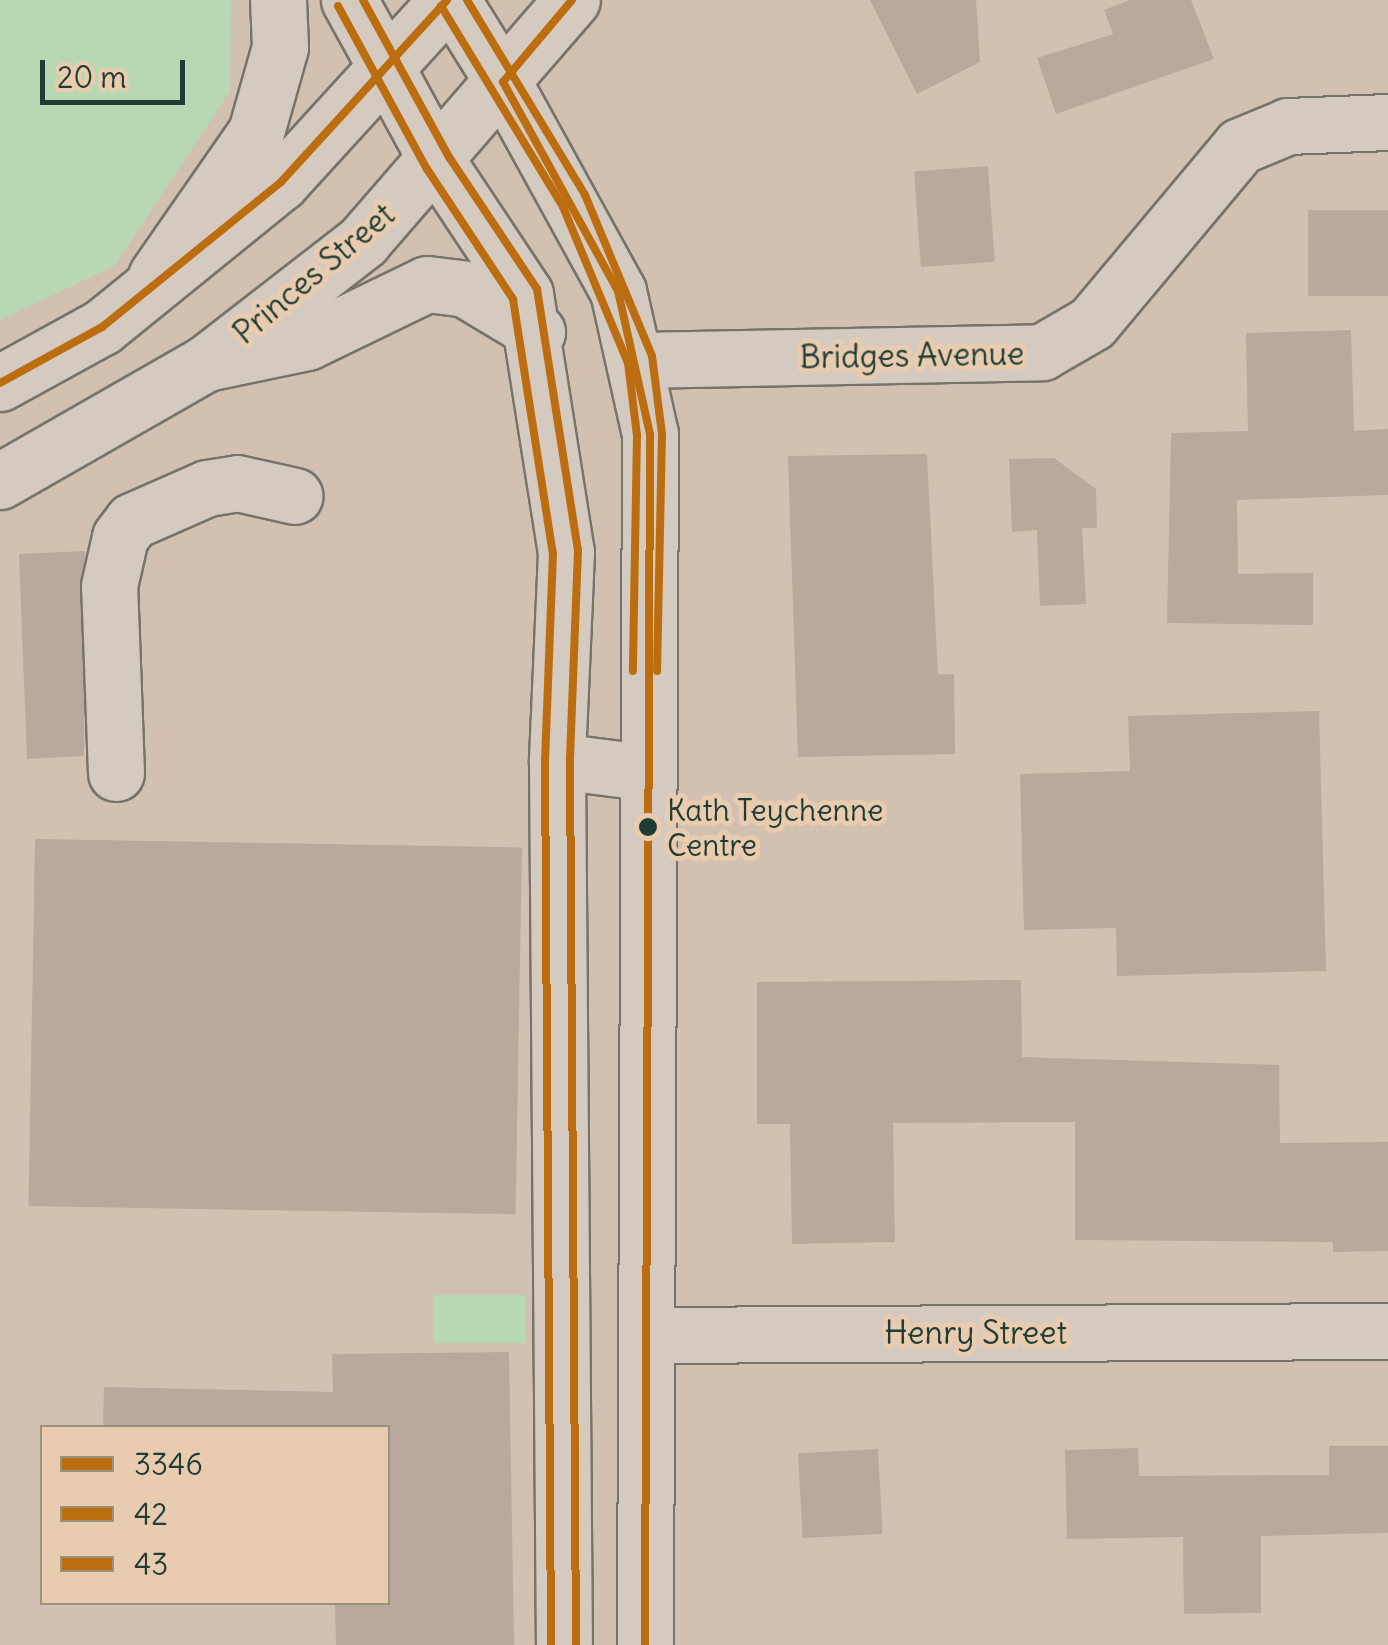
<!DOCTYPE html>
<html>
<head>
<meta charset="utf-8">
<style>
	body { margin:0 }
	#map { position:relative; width:1388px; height:1645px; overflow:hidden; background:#d2c1b0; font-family:Delius,sans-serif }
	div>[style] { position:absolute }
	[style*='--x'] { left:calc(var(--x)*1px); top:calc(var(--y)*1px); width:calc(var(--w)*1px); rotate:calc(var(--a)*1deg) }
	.green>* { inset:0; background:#b8d8b3; transform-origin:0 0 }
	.building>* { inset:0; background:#b7aa9c; transform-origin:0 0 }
	.roads { filter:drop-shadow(2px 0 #75736a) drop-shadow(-2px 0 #75736a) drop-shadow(0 2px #75736a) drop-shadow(0 -2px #75736a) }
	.minor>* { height:55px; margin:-27.5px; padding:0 27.5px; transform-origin:27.5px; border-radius:27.5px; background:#d5cabf }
	.major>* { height:55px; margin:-27.5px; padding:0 27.5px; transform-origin:27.5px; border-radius:27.5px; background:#d5cabf }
	.highway>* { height:55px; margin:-27.5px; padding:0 27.5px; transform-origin:27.5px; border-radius:27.5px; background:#d5cabf }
	.bus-1>* { height:8px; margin:-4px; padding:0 4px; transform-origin:4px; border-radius:4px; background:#bc6d10 }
	.bus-2>* { height:8px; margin:-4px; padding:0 4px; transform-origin:4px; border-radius:4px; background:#bc6d10 }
	.bus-3>* { height:8px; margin:-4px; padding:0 4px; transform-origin:4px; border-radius:4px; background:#bc6d10 }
	.dots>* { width:28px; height:28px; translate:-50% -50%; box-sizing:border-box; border:5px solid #e9cbaf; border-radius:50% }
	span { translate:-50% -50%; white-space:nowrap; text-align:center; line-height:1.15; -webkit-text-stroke:10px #e9cbaf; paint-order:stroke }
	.bus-label { font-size:30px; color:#1f3d34 }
	.left { translate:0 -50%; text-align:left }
	.street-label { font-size:32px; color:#1f3d34 }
	.legend { position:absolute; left:40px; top:1425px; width:350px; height:180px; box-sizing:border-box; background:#e9cbaf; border:2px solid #98927e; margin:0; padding:12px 18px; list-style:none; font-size:30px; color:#1f3d34 }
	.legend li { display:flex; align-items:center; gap:20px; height:50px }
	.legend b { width:50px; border:2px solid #98927e }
	.scale { position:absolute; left:40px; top:60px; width:145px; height:45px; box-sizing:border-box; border:5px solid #1f3d34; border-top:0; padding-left:12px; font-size:30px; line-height:35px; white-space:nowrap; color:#1f3d34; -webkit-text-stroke:8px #e9cbaf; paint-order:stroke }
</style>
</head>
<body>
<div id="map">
	<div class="green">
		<div style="clip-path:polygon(0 0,231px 0,230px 91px,114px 266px,0 320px)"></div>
		<div style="left:433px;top:1295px;width:92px;height:48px"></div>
	</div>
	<div class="building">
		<div style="clip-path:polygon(870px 0,976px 0,980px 62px,917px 94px)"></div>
		<div style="clip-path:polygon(1130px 0,1191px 0,1214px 59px,1056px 114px,1037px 58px,1113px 34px,1104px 10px)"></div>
		<div style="left:988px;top:166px;width:96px;height:74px;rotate:86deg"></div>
		<div style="left:1388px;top:210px;width:86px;height:80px;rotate:90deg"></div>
		<div style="clip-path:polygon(1351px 330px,1354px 431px,1388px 429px,1388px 495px,1237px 500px,1238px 574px,1313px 573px,1313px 625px,1167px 623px,1171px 433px,1248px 431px,1246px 333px)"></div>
		<div style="clip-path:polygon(927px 454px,938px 674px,954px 674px,955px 754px,798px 757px,788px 456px)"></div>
		<div style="clip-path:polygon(1054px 458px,1096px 489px,1097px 528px,1082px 528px,1086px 604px,1040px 606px,1037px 530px,1012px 532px,1009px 459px)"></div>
		<div style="clip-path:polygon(85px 551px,84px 756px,27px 759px,19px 554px)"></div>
		<div style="clip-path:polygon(1319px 711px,1326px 971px,1117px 976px,1116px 928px,1024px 930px,1020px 774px,1130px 771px,1128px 716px)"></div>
		<div style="left:35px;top:839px;width:487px;height:367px;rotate:1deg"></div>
		<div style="clip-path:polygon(1021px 980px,1022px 1057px,1279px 1065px,1280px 1143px,1388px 1142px,1388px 1251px,1333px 1252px,1333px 1242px,1075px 1240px,1075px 1122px,893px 1123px,895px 1242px,792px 1244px,790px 1124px,757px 1124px,757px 982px)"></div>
		<div style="clip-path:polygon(509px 1352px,514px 1645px,336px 1645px,335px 1602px,388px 1602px,388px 1428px,103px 1428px,104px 1387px,333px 1392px,332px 1354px)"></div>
		<div style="clip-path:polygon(1329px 1446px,1388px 1446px,1388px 1533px,1261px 1536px,1261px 1613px,1184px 1614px,1183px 1537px,1067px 1539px,1065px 1450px,1138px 1448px,1139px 1476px,1329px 1475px)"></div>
		<div style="left:878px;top:1449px;width:85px;height:80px;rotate:87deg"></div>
	</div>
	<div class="roads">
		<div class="minor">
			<div style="--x:640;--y:360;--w:402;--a:-1.1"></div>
			<div style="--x:1042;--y:352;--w:58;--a:-30.1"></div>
			<div style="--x:1092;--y:323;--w:231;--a:-50.1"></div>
			<div style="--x:1240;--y:146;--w:52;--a:-22.6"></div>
			<div style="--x:1288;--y:126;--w:100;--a:-2.3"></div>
			<div style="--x:557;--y:761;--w:87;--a:7.3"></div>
			<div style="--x:116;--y:773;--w:187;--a:-92.1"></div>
			<div style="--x:109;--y:586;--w:50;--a:-77.3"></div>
			<div style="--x:120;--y:537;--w:20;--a:-53"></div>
			<div style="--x:132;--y:521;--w:82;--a:-23.7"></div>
			<div style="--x:207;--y:488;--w:30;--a:-9"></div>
			<div style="--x:237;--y:483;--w:59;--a:12.6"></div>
			<div style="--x:646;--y:1335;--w:742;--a:-0.31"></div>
		</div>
		<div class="major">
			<div style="--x:349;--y:0;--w:81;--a:61.2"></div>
			<div style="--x:503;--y:82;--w:239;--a:61.2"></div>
			<div style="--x:618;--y:291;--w:147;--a:77.4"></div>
			<div style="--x:650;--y:434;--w:1211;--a:90.24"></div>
			<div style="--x:438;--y:163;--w:157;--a:56.4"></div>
			<div style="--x:525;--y:294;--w:261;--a:81"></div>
			<div style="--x:566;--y:552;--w:209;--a:92.5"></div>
			<div style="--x:557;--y:761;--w:884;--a:89.55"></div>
			<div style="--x:156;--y:276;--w:175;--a:-55.2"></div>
			<div style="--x:256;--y:132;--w:88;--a:-74.2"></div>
			<div style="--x:280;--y:47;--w:47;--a:-92.4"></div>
			<div style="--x:206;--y:363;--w:103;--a:-11.7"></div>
			<div style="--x:307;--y:342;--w:133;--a:-25.8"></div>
			<div style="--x:427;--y:284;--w:38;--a:7"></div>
			<div style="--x:465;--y:289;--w:84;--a:30.8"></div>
		</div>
		<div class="highway">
			<div style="--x:452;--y:0;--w:97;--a:58.1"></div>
			<div style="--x:388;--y:71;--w:105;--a:61.5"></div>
			<div style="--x:0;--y:383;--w:116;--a:-28.8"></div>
			<div style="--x:102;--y:327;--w:230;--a:-39"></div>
			<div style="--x:281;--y:182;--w:246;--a:-47.6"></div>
			<div style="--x:0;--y:481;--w:237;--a:-29.8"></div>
			<div style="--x:206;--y:363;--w:199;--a:-37.8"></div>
			<div style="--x:363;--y:241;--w:319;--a:-49.1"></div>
		</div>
	</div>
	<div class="bus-1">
		<div style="--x:503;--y:82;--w:239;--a:61.2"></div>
		<div style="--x:618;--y:291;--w:147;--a:77.4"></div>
		<div style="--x:650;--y:434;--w:1211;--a:90.24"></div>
		<div style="--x:503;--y:82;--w:107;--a:-49.9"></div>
		<div style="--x:0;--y:383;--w:116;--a:-28.8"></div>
		<div style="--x:102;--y:327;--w:230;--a:-39"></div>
		<div style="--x:281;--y:182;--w:246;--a:-47.6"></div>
	</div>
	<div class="bus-2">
		<div style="--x:338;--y:6;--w:186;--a:61.4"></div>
		<div style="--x:427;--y:169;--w:156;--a:56.5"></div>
		<div style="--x:513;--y:299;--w:257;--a:81.1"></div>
		<div style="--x:553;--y:553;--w:208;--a:92.2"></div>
		<div style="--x:545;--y:761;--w:884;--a:89.61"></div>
		<div style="--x:441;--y:6;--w:235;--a:58.7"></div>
		<div style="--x:563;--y:207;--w:169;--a:67.4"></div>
		<div style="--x:628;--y:363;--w:73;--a:82.9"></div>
		<div style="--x:637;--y:435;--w:236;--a:91"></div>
	</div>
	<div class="bus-3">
		<div style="--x:363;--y:0;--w:179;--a:61.3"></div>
		<div style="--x:449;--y:157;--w:159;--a:56.3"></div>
		<div style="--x:537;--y:289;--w:264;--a:81.1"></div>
		<div style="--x:578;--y:550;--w:211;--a:92.2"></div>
		<div style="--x:570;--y:761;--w:884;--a:89.61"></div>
		<div style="--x:467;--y:0;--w:228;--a:58.8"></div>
		<div style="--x:585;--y:195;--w:174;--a:67.4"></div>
		<div style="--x:652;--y:356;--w:79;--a:82.7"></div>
		<div style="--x:662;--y:434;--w:237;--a:91.2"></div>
	</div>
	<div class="dots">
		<div style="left:648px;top:827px;background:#1f3d34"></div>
	</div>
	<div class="bus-label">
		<span class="left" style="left:667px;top:827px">Kath Teychenne<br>Centre</span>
	</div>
	<div class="street-label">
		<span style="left:314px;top:274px;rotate:-40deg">Princes Street</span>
		<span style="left:912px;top:356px;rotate:-1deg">Bridges Avenue</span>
		<span style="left:976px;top:1333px">Henry Street</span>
	</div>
	<ul class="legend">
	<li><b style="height:12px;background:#bc6d10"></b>3346</li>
	<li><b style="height:12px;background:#bc6d10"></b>42</li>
	<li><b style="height:12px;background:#bc6d10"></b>43</li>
	</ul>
	<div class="scale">20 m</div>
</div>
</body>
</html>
